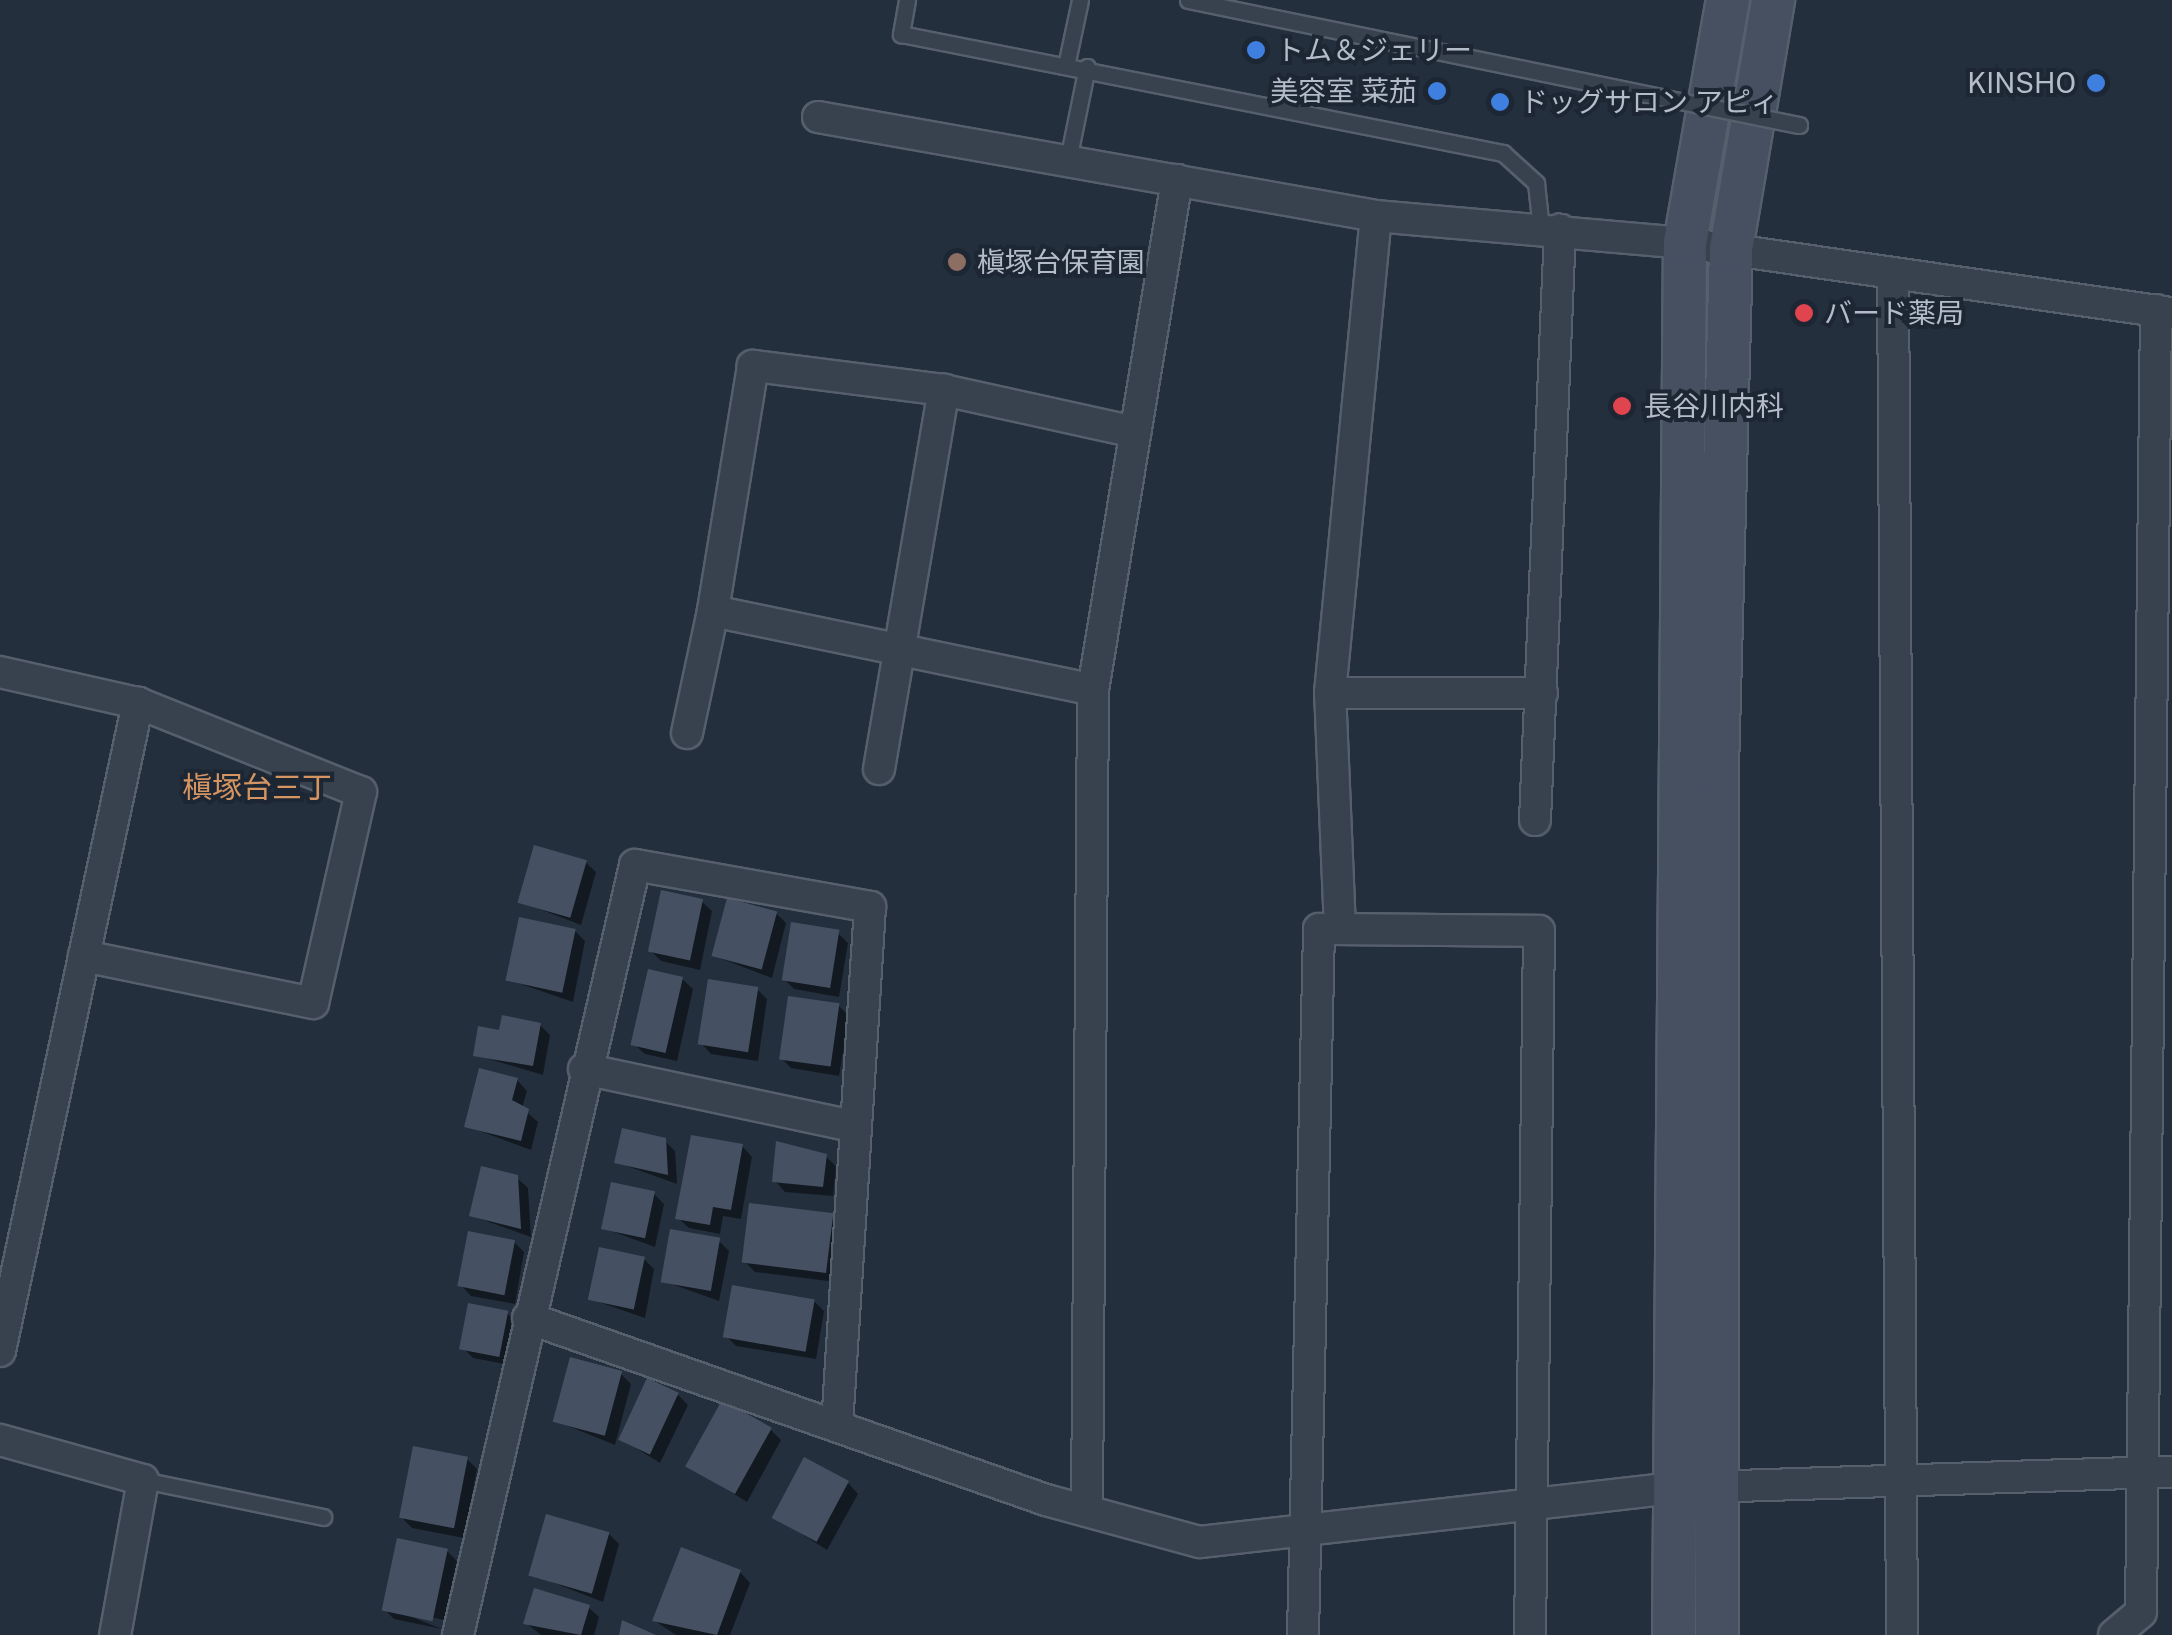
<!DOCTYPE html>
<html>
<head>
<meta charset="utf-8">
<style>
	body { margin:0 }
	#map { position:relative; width:2172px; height:1635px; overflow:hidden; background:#242f3e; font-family:"Public Sans","Noto Sans JP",sans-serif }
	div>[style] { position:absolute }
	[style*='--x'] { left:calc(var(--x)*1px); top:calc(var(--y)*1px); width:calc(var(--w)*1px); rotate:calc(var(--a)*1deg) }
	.shadow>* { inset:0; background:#0007 }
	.building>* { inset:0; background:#455162; transform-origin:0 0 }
	.roads { filter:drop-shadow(2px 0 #565f6c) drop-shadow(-2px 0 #565f6c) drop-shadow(0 2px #565f6c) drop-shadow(0 -2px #565f6c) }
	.lane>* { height:15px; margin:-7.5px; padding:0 7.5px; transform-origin:7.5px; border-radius:7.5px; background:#38414e }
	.street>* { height:30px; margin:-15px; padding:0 15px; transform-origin:15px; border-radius:15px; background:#38414e }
	.secondary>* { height:42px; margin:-21px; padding:0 21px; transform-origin:21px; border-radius:21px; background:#465061 }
	.bridges { filter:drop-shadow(2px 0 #565f6c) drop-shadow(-2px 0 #565f6c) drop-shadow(0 2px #565f6c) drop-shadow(0 -2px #565f6c) }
	.lane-bridge>* { height:15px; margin:-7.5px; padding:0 7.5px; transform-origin:7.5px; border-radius:7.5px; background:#38414e }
	.dots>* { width:28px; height:28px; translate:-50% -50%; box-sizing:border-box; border:5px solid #1d2633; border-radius:50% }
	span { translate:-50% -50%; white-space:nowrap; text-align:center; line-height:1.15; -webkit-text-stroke:8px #1d2633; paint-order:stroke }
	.poi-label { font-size:28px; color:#b4bcc9 }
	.left { translate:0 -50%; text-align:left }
	.right { translate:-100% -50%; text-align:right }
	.neighbourhood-label { font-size:30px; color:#d59563 }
</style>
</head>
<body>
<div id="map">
	<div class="shadow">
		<div style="clip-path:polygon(585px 862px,596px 872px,581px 925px,521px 902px)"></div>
		<div style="clip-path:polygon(701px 901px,712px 911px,700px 970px,661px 961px,651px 951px)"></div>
		<div style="clip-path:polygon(776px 913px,786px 923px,772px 978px,714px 956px)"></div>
		<div style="clip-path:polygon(575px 931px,585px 941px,573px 1002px,509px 980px)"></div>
		<div style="clip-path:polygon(838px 933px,848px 943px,839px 997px,794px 989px,784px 979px)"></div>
		<div style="clip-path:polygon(682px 979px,693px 989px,677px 1061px,645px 1054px,634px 1044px)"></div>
		<div style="clip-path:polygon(757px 989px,767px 999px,758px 1061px,711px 1054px,701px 1043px)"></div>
		<div style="clip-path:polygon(839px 1006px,849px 1016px,839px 1076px,791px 1068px,781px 1058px)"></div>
		<div style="clip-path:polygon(540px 1025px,550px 1035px,543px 1075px,476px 1055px,501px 1033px)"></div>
		<div style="clip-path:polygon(517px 1080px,527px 1091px,522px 1108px,538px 1122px,531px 1150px,467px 1126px)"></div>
		<div style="clip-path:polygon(665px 1141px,675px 1151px,677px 1184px,616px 1162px)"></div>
		<div style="clip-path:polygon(742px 1146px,752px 1157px,741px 1219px,723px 1216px,720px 1234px,689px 1228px,678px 1218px)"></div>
		<div style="clip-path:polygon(825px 1156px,836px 1166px,833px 1196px,785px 1192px,775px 1181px)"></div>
		<div style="clip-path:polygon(517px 1178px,528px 1188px,531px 1237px,472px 1216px)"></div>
		<div style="clip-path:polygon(654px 1194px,664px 1204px,655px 1247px,603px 1228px)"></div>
		<div style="clip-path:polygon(832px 1215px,842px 1226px,836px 1282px,755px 1272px,745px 1262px)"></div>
		<div style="clip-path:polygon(719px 1241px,729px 1251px,719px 1301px,663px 1281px)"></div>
		<div style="clip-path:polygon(514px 1242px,524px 1252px,515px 1304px,471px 1296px,461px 1285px)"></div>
		<div style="clip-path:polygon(644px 1259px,654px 1269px,645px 1318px,590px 1299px)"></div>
		<div style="clip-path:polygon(814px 1301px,824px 1311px,816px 1359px,736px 1346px,726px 1336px)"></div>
		<div style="clip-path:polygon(507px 1313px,518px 1324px,510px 1365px,473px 1358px,463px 1348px)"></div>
		<div style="clip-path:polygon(620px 1373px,631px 1384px,615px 1445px,556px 1421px)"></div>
		<div style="clip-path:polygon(678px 1395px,688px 1405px,660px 1463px,620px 1438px)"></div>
		<div style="clip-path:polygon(771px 1430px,781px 1440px,747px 1502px,689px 1466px)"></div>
		<div style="clip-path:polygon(467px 1459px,477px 1469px,464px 1538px,412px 1528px,401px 1517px)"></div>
		<div style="clip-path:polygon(848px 1483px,858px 1494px,827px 1550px,775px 1517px)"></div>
		<div style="clip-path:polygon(609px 1534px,619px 1544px,603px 1602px,531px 1574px)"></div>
		<div style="clip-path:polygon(447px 1551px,457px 1561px,444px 1620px,392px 1609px,442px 1629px,394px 1619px,384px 1609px)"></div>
		<div style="clip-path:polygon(740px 1572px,750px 1583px,730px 1635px,676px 1635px,655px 1621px)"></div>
		<div style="clip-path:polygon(588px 1607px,599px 1617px,594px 1635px,541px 1635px,526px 1623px)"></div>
	</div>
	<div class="building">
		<div style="left:534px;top:845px;width:55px;height:60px;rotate:16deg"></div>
		<div style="left:661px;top:890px;width:43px;height:63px;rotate:12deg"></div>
		<div style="left:727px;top:898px;width:52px;height:60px;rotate:15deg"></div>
		<div style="left:519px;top:917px;width:58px;height:65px;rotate:12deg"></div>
		<div style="left:791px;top:922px;width:49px;height:59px;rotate:9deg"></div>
		<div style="left:648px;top:969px;width:36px;height:78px;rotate:13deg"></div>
		<div style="left:708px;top:979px;width:51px;height:66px;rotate:9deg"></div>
		<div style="left:788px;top:996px;width:52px;height:64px;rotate:8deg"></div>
		<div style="clip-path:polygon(502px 1015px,541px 1023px,533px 1066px,473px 1056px,478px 1026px,499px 1030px)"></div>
		<div style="clip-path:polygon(479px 1068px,518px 1078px,512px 1100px,529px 1109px,521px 1141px,464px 1127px)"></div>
		<div style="clip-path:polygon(622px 1128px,666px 1138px,668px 1175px,614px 1163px)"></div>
		<div style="clip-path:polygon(691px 1135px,743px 1144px,731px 1210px,713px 1207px,710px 1225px,675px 1219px)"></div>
		<div style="clip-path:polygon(776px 1141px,827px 1154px,823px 1187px,772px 1182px)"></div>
		<div style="clip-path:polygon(481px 1166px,518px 1175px,521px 1229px,469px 1216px)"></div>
		<div style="left:611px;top:1182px;width:45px;height:48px;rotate:12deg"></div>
		<div style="left:749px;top:1203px;width:85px;height:60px;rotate:7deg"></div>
		<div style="left:670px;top:1229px;width:51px;height:54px;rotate:10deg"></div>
		<div style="left:468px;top:1231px;width:48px;height:56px;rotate:11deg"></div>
		<div style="left:599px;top:1247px;width:47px;height:54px;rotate:12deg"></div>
		<div style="left:732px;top:1285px;width:84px;height:53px;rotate:10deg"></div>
		<div style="left:468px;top:1303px;width:41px;height:47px;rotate:11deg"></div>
		<div style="left:570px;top:1357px;width:54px;height:67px;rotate:15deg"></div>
		<div style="left:647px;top:1378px;width:35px;height:68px;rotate:25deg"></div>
		<div style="left:722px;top:1400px;width:57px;height:76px;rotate:29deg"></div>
		<div style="left:413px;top:1446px;width:56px;height:73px;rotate:11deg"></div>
		<div style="left:804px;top:1457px;width:51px;height:69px;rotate:28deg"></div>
		<div style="left:546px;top:1514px;width:66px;height:64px;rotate:16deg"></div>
		<div style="left:397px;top:1538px;width:52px;height:74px;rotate:12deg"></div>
		<div style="clip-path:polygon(681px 1547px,741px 1570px,717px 1635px,652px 1621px)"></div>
		<div style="clip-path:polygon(534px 1588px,590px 1605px,581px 1635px,523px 1624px)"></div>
		<div style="clip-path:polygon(622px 1620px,656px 1635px,619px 1635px)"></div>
	</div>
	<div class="roads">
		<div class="lane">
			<div style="--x:907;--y:0;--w:35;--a:100"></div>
			<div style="--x:901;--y:34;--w:614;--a:11.18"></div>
			<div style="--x:1503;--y:153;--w:45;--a:42.3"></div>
			<div style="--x:1536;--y:183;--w:46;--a:83.8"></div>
			<div style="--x:1188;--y:0;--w:482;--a:11.6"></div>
			<div style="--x:1066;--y:66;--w:67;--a:-78"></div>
			<div style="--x:1068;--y:160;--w:95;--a:-78.5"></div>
			<div style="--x:143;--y:1480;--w:184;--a:11.6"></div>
		</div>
		<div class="street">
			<div style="--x:818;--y:117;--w:567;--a:10.06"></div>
			<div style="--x:1376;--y:216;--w:310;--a:5"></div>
			<div style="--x:1685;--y:243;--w:492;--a:8.2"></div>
			<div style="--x:1893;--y:275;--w:1360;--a:89.62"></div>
			<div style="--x:944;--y:390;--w:193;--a:-172.8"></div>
			<div style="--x:753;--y:366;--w:248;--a:99.3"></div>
			<div style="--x:713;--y:611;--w:388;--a:11.7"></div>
			<div style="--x:0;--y:672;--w:141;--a:12.7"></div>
			<div style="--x:138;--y:703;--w:240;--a:21.8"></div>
			<div style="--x:361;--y:792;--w:216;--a:102.8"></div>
			<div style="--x:313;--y:1003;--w:234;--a:-168.4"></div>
			<div style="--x:1330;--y:693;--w:212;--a:0"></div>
			<div style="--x:687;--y:733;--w:125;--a:-78"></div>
			<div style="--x:879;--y:769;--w:385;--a:-80.3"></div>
			<div style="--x:944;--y:390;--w:196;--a:12.4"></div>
			<div style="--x:1535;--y:820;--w:591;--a:-87.57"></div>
			<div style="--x:1340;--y:929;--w:236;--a:-92.4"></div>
			<div style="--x:1330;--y:693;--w:479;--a:-84.5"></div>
			<div style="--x:584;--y:1069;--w:275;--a:12"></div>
			<div style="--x:528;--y:1318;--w:549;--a:19.36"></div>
			<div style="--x:1046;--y:1500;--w:160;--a:15.3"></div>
			<div style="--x:1200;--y:1542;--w:480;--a:-6.5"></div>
			<div style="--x:1677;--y:1488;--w:495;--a:-1.9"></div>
			<div style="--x:0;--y:1351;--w:663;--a:-77.98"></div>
			<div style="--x:0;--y:1440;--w:148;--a:15.6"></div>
			<div style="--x:143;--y:1480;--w:158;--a:100.2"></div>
			<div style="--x:1087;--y:1511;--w:821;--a:-89.58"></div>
			<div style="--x:1093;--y:690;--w:517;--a:-80.65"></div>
			<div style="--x:458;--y:1635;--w:790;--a:-77.05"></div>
			<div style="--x:635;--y:865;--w:239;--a:10.1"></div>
			<div style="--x:870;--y:907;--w:520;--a:93.64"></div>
			<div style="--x:1303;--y:1635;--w:706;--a:-88.7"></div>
			<div style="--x:1319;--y:929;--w:220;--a:0.5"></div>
			<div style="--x:1539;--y:931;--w:704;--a:90.73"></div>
			<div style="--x:2114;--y:1635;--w:35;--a:-40"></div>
			<div style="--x:2141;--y:1612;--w:1302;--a:-89.34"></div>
		</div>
		<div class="secondary">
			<div style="--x:1674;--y:1635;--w:1392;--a:-89.55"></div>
			<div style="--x:1685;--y:243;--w:247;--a:-80"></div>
			<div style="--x:1717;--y:1635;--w:866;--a:-90"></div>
			<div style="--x:1717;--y:769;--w:520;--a:-88.46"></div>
			<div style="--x:1731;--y:249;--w:253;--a:-80.4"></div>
		</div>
	</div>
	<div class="bridges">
		<div class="lane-bridge">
			<div style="--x:1660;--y:97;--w:142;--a:11.4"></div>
		</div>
	</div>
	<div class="dots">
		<div style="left:1256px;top:50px;background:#3f7fe0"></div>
		<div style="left:2096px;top:83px;background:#3f7fe0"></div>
		<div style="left:1437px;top:91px;background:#3f7fe0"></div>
		<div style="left:1500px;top:102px;background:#3f7fe0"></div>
		<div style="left:957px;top:262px;background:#8d6e63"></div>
		<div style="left:1804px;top:313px;background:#e0444e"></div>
		<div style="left:1622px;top:406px;background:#e0444e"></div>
	</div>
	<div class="poi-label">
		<span class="left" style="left:1276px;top:50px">トム＆ジェリー</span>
		<span class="right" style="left:2076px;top:83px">KINSHO</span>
		<span class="right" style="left:1417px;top:91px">美容室 菜茄</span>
		<span class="left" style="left:1520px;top:102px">ドッグサロン アピィ</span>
		<span class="left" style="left:977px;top:262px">槇塚台保育園</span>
		<span class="left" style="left:1824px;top:313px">バード薬局</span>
		<span class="left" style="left:1644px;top:406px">長谷川内科</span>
	</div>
	<div class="neighbourhood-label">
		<span style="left:257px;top:787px">槇塚台三丁</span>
	</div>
</div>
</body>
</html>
